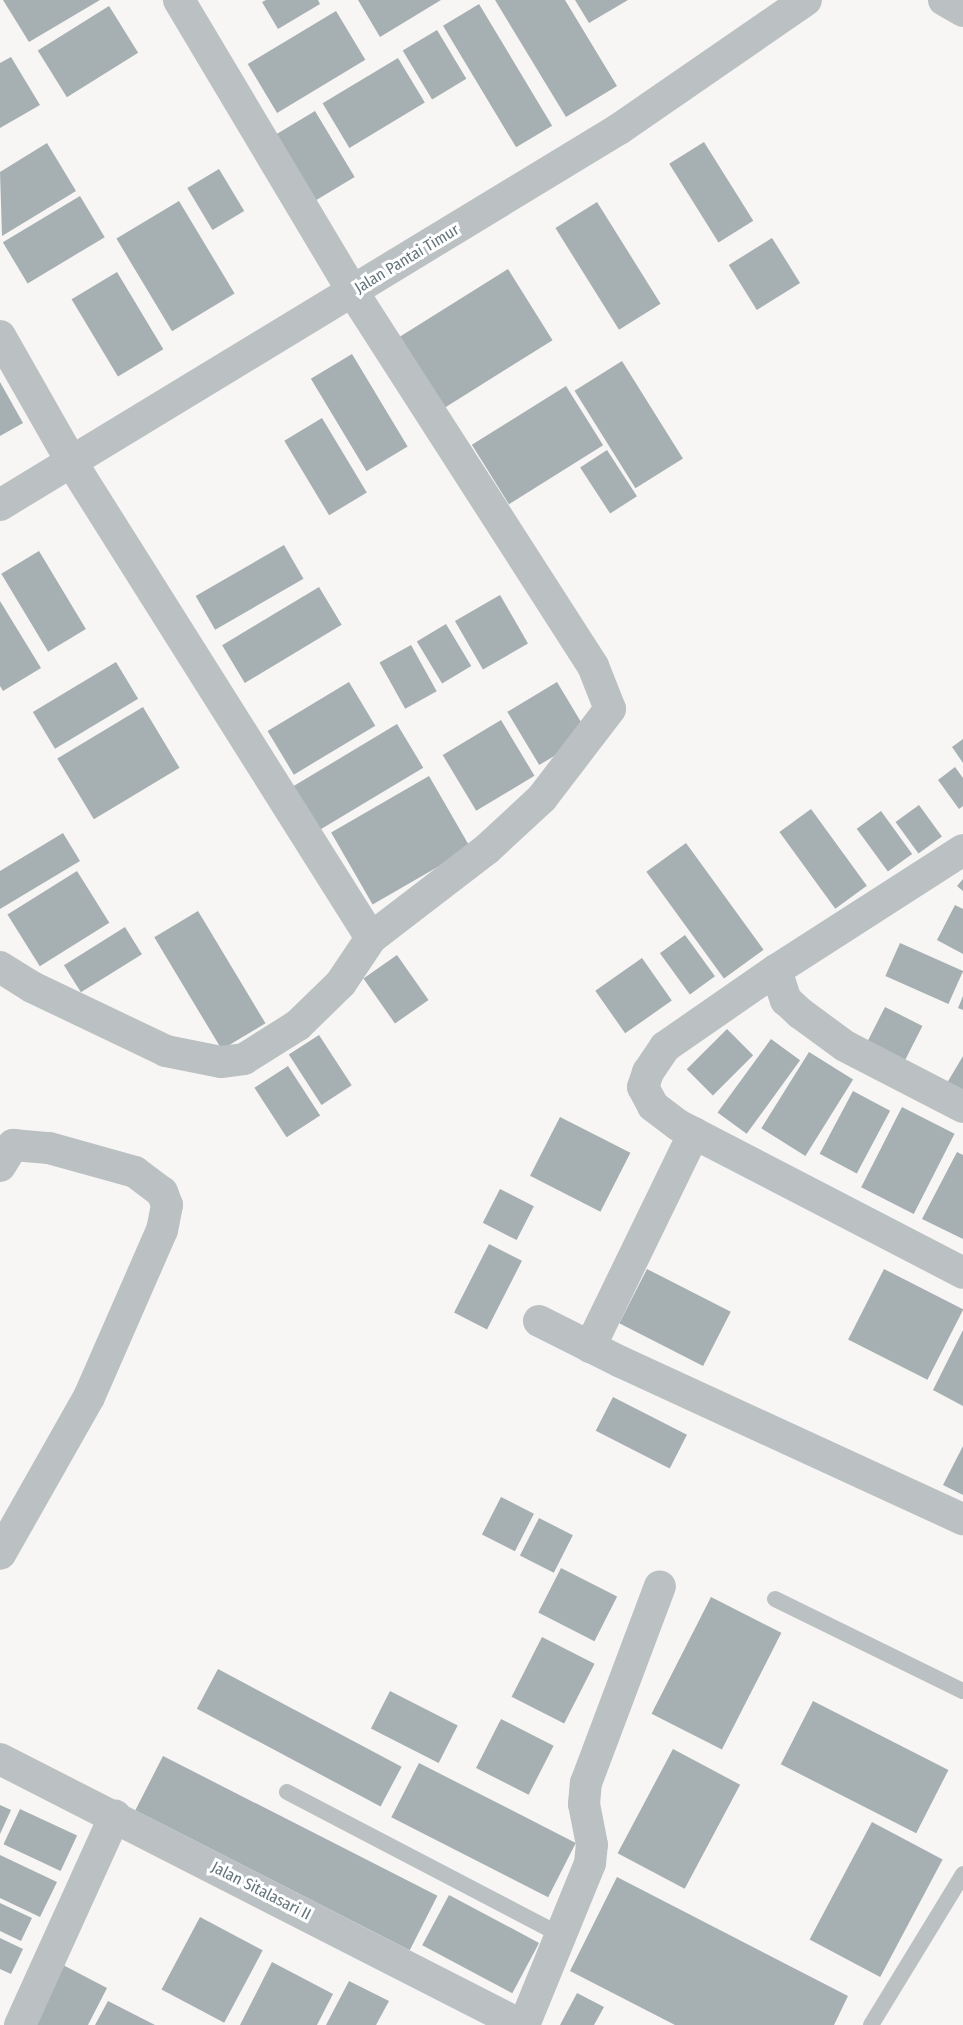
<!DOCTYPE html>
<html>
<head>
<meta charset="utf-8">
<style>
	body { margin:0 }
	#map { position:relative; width:963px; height:2025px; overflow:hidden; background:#f7f6f4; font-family:"Fira Sans Condensed",sans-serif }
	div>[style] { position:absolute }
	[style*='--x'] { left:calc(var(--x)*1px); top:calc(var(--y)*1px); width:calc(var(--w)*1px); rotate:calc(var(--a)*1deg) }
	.building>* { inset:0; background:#a6afb2; transform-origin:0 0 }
	.service>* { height:16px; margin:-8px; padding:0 8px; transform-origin:8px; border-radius:8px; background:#bbc1c3 }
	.minor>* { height:32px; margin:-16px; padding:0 16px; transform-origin:16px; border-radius:16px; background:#bbc1c3 }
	span { translate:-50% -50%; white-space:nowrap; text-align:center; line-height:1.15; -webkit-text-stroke:6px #fff; paint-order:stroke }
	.street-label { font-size:16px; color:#64757c }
</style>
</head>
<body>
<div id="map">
	<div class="building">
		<div style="clip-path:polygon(3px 0,100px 0,29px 42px)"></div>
		<div style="clip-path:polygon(266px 0,318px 0,320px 4px,278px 29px,262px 2px)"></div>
		<div style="clip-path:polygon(358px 0,441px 0,380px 37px)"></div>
		<div style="clip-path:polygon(495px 0,565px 0,617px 86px,566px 117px)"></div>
		<div style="clip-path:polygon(575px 0,628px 0,589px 23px)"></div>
		<div style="left:479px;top:4px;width:142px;height:42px;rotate:59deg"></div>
		<div style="left:109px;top:6px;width:55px;height:84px;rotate:58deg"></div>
		<div style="left:336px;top:11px;width:57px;height:103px;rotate:59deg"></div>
		<div style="left:437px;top:30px;width:57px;height:40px;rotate:59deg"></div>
		<div style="clip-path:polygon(11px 57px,40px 105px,0 128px,0 63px)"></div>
		<div style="left:398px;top:58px;width:52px;height:88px;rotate:59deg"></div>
		<div style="left:315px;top:111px;width:77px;height:50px;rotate:59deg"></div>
		<div style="left:704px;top:142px;width:93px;height:41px;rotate:58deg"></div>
		<div style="clip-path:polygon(47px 143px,76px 191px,2px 236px,0 172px)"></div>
		<div style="left:219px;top:169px;width:49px;height:37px;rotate:59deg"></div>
		<div style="left:80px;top:196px;width:48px;height:90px;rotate:59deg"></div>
		<div style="left:179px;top:201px;width:108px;height:73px;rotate:59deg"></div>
		<div style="left:597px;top:202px;width:120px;height:49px;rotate:58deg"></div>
		<div style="left:772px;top:238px;width:53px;height:51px;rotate:58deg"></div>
		<div style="left:508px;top:269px;width:84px;height:130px;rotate:58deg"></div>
		<div style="left:117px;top:272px;width:90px;height:53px;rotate:59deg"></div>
		<div style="left:352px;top:354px;width:108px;height:48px;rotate:59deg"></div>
		<div style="left:622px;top:361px;width:115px;height:56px;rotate:58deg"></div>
		<div style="clip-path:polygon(0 382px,23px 423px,0 436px)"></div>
		<div style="left:566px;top:386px;width:70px;height:111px;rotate:58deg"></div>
		<div style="left:322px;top:418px;width:87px;height:44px;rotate:59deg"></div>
		<div style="left:607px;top:450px;width:55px;height:32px;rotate:57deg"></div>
		<div style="left:284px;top:545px;width:39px;height:102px;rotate:60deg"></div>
		<div style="left:39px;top:551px;width:91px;height:44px;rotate:59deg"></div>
		<div style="left:319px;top:587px;width:44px;height:113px;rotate:59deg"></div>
		<div style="left:500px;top:595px;width:56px;height:52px;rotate:60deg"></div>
		<div style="clip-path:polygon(0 601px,41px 668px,3px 691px,0 686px)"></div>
		<div style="left:446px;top:624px;width:49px;height:34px;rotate:59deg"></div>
		<div style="left:411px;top:645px;width:53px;height:36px;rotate:61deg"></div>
		<div style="left:116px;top:662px;width:43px;height:97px;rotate:59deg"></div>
		<div style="left:349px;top:682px;width:51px;height:95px;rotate:59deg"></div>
		<div style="left:557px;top:682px;width:62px;height:58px;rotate:59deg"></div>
		<div style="left:143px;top:707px;width:71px;height:100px;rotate:59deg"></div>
		<div style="left:501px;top:720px;width:65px;height:68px;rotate:59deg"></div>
		<div style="left:397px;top:724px;width:51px;height:124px;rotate:59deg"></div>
		<div style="clip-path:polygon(963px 739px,963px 763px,952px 747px)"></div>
		<div style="clip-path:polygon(955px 767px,963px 778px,963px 806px,959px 809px,938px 780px)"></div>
		<div style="left:429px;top:776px;width:83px;height:113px;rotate:60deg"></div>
		<div style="left:919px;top:805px;width:39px;height:29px;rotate:54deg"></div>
		<div style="left:811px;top:809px;width:95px;height:39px;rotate:54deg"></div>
		<div style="left:881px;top:811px;width:53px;height:30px;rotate:54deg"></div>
		<div style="clip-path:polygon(63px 833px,80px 861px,0 909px,0 871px)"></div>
		<div style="left:686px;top:843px;width:132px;height:49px;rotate:54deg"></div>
		<div style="left:77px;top:871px;width:61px;height:82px;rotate:58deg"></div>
		<div style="clip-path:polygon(963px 879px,963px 891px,957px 886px)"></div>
		<div style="clip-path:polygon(955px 905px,963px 909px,963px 954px,937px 940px)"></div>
		<div style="left:198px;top:911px;width:131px;height:51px;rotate:59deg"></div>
		<div style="left:125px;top:927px;width:32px;height:72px;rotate:58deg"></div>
		<div style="left:685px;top:935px;width:51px;height:31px;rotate:54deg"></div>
		<div style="left:900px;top:943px;width:69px;height:36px;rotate:24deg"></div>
		<div style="left:397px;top:955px;width:55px;height:41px;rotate:55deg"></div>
		<div style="left:642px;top:958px;width:52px;height:57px;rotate:55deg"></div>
		<div style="clip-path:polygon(963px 996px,963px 1010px,958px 1008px)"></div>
		<div style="left:885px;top:1007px;width:42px;height:40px;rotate:27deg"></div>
		<div style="left:727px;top:1029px;width:37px;height:57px;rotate:45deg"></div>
		<div style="left:319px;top:1035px;width:60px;height:36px;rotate:57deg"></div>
		<div style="left:771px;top:1039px;width:36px;height:91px;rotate:36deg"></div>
		<div style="left:809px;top:1052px;width:52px;height:90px;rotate:32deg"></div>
		<div style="clip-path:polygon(963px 1056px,963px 1091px,947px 1083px)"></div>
		<div style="left:288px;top:1066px;width:59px;height:40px;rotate:57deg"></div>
		<div style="left:853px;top:1091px;width:42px;height:71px;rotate:28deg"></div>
		<div style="left:902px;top:1107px;width:59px;height:90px;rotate:27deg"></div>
		<div style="left:560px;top:1117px;width:79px;height:66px;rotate:27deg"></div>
		<div style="clip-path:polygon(957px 1152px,963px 1155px,963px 1239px,922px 1219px)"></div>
		<div style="left:500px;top:1189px;width:38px;height:38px;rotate:27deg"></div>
		<div style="left:489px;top:1244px;width:37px;height:77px;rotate:27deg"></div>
		<div style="left:647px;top:1269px;width:94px;height:61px;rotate:27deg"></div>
		<div style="left:884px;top:1269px;width:89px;height:79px;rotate:27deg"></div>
		<div style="clip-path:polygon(963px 1330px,963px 1406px,933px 1390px)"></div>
		<div style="left:613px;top:1397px;width:83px;height:38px;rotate:27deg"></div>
		<div style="clip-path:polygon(963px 1446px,963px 1495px,943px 1485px)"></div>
		<div style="left:501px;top:1497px;width:37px;height:42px;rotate:27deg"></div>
		<div style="left:539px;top:1518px;width:38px;height:42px;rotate:27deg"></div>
		<div style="left:561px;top:1568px;width:63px;height:50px;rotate:27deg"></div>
		<div style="left:711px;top:1597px;width:79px;height:131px;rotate:27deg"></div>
		<div style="left:542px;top:1637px;width:59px;height:67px;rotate:27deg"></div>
		<div style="left:218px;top:1669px;width:208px;height:45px;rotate:28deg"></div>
		<div style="left:390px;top:1691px;width:76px;height:42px;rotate:27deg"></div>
		<div style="left:813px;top:1701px;width:152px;height:71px;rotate:27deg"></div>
		<div style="left:501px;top:1719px;width:59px;height:55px;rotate:27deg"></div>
		<div style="left:673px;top:1749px;width:76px;height:118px;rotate:28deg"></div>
		<div style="left:163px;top:1756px;width:308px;height:61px;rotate:27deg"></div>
		<div style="left:419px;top:1763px;width:176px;height:61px;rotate:27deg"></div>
		<div style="clip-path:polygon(0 1805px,11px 1810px,0 1834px)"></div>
		<div style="left:20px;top:1809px;width:63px;height:39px;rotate:25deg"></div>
		<div style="left:872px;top:1822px;width:80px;height:133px;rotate:28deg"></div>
		<div style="clip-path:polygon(0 1855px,57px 1882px,40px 1917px,0 1898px)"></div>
		<div style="clip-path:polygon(617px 1877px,848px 1996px,834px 2025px,675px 2025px,570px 1971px)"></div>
		<div style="left:449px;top:1895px;width:102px;height:57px;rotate:28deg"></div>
		<div style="clip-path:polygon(0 1903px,32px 1918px,21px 1941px,0 1931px)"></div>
		<div style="left:200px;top:1917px;width:71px;height:82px;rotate:28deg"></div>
		<div style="clip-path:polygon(0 1938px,23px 1949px,11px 1974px,0 1969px)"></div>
		<div style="clip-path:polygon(272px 1962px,333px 1994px,317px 2025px,240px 2025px)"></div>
		<div style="clip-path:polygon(63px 1965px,107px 1988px,88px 2025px,32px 2025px)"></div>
		<div style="clip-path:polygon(349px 1981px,389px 2001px,376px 2025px,326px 2025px)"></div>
		<div style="clip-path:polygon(577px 1993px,604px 2007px,594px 2025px,560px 2025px)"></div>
		<div style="clip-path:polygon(108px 2001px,155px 2025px,95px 2025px)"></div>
	</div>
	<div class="service">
		<div style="--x:775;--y:1599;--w:209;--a:26.1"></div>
		<div style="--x:287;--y:1792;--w:308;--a:27.6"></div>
		<div style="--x:871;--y:2025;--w:177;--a:-58.6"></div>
	</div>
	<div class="minor">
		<div style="--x:944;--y:0;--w:22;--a:30"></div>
		<div style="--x:0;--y:336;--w:146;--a:60.4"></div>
		<div style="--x:72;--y:463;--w:561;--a:57.81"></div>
		<div style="--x:0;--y:505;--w:724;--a:-31.28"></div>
		<div style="--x:619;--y:129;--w:227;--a:-34.6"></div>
		<div style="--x:963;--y:850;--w:222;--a:147.3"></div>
		<div style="--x:776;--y:970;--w:135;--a:145.3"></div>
		<div style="--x:665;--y:1047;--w:30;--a:124"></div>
		<div style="--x:648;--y:1072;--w:16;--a:108"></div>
		<div style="--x:643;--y:1087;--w:21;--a:62"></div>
		<div style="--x:653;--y:1106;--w:31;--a:37"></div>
		<div style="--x:678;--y:1125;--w:321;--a:27.4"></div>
		<div style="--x:0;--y:967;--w:38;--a:32"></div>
		<div style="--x:32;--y:987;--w:148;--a:25.5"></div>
		<div style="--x:166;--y:1051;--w:56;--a:11.3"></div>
		<div style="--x:221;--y:1062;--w:23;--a:-7"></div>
		<div style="--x:244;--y:1059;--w:64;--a:-32.2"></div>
		<div style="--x:298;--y:1025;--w:60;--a:-44.3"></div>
		<div style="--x:341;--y:983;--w:54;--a:-56.3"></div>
		<div style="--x:371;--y:938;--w:146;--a:-37.5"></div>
		<div style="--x:487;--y:849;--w:75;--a:-42.8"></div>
		<div style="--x:542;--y:798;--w:112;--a:-52.6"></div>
		<div style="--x:610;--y:709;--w:46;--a:-111.6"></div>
		<div style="--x:593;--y:666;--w:444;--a:-122.7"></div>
		<div style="--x:353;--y:292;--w:340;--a:-120.8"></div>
		<div style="--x:776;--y:970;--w:32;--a:72"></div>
		<div style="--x:786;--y:1000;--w:19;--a:43"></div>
		<div style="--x:800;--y:1013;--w:56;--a:36.3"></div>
		<div style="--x:845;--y:1046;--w:133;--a:27.3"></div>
		<div style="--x:0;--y:1166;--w:25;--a:-58"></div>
		<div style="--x:13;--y:1145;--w:36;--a:5"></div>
		<div style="--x:49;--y:1148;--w:89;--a:15.6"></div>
		<div style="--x:135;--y:1172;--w:34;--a:37"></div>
		<div style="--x:162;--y:1192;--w:14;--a:69"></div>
		<div style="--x:167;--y:1205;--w:25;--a:101"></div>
		<div style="--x:162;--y:1230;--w:182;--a:113.6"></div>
		<div style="--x:89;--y:1397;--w:180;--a:119.5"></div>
		<div style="--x:539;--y:1321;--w:92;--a:26.6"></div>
		<div style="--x:621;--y:1362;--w:376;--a:24.7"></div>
		<div style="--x:590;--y:1347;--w:238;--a:-64.1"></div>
		<div style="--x:0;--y:1759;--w:585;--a:27.05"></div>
		<div style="--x:20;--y:2025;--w:230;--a:-65.6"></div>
		<div style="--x:524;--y:2025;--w:175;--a:-67.8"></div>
		<div style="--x:590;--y:1863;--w:18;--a:-84"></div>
		<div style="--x:592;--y:1845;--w:42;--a:-101"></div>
		<div style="--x:584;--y:1804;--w:21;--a:-85"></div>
		<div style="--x:586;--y:1783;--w:210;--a:-69.4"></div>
	</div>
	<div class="street-label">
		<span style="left:407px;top:259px;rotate:-31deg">Jalan Pantai Timur</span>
		<span style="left:261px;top:1891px;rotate:27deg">Jalan Sitalasari II</span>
	</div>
</div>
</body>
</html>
